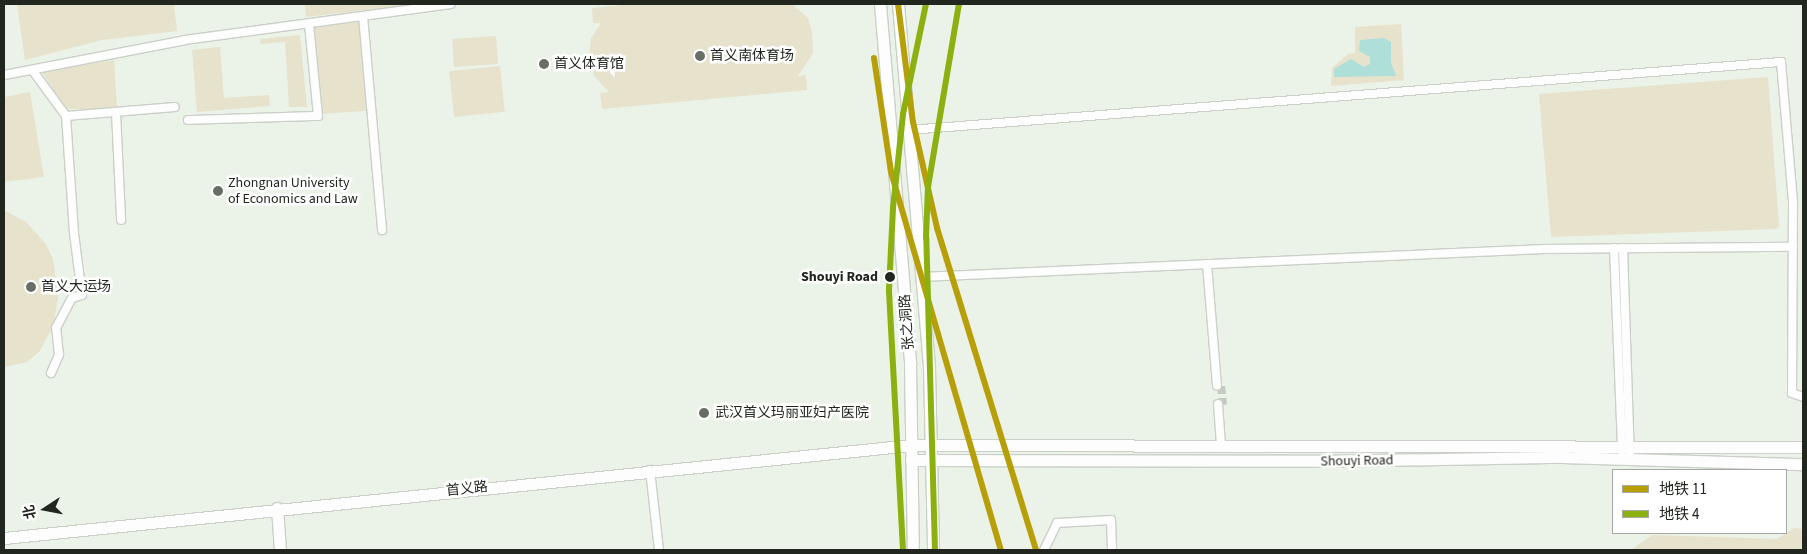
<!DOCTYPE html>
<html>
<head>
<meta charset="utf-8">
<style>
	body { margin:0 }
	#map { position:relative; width:1807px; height:554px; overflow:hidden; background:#ebf3e8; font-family:"Source Sans 3","Noto Sans SC",sans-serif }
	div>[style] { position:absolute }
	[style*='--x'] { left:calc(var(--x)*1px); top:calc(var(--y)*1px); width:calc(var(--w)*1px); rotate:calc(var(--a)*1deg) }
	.green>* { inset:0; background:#e6e2cc; transform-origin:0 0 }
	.water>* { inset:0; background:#afdfd9 }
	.street-tunnel>* { height:8px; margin-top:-4px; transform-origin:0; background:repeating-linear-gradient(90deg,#c3cac0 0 8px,transparent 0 12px) }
	.roads { filter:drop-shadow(1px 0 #cad0c8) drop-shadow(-1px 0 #cad0c8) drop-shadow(0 1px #cad0c8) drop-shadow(0 -1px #cad0c8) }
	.street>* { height:8px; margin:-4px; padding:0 4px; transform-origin:4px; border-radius:4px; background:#fcfdfc }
	.secondary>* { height:11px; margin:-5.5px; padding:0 5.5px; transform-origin:5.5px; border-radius:5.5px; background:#fcfdfc }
	.metro-1>* { height:6px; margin:-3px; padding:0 3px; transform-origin:3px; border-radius:3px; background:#b69f09 }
	.metro-2>* { height:6px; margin:-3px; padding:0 3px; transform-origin:3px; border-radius:3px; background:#8bb00f }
	.dots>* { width:14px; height:14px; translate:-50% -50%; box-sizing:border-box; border:2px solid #fff; border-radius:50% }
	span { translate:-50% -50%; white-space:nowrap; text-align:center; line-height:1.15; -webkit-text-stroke:5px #fff; paint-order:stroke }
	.poi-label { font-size:14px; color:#21261f }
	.left { translate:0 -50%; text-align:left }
	.stop-label { font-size:14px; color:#21261f; font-weight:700 }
	.right { translate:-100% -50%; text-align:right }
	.street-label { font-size:14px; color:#21261f }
	.frame { position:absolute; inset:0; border:5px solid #21261f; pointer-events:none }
	.legend { position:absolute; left:1612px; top:469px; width:175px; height:65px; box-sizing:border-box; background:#fff; border:1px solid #a6a8a5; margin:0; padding:6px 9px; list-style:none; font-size:15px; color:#21261f }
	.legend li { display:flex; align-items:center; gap:10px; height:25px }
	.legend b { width:25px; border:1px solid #a6a8a5 }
	.north { position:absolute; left:20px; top:484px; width:50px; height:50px; -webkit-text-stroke:4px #fff; paint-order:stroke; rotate:259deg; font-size:14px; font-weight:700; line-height:20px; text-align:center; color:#21261f }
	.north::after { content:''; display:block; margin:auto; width:18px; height:22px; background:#21261f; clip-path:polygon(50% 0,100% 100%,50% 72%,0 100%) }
</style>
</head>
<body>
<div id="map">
	<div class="green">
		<div style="clip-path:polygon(17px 4px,174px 4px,177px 31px,102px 40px,25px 60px)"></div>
		<div style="clip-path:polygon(305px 4px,418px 4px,306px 17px)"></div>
		<div style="clip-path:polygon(633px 4px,792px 4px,808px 18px,812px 32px,813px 53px,798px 76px,806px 75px,807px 90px,602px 109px,600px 93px,609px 92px,594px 76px,589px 60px,591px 38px,601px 23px,593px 23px,592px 8px)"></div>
		<div style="left:361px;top:21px;width:90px;height:49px;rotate:86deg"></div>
		<div style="clip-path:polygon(1401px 24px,1404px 80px,1331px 86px,1332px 68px,1348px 54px,1355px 53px,1355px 27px)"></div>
		<div style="clip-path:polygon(300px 35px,307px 107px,289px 107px,285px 42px,261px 44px,260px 39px)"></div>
		<div style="left:496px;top:36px;width:28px;height:44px;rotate:86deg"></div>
		<div style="clip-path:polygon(220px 47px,224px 98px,269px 95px,270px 106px,197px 112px,192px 50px)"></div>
		<div style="clip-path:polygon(114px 60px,117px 109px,66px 109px,42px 72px)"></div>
		<div style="left:500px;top:66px;width:46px;height:51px;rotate:84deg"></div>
		<div style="clip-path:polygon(1768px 77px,1779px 226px,1776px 229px,1551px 237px,1539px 94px)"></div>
		<div style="clip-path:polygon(30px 92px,44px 177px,4px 182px,4px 97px)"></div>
		<div style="clip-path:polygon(4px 210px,26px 222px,46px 244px,53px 259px,58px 297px,53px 327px,39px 352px,27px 362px,4px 367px)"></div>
		<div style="clip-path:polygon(1794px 528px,1803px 529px,1803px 550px,1631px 550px,1652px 535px,1777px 539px)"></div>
	</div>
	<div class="water">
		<div style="clip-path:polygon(1384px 38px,1391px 42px,1391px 62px,1396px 76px,1334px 77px,1334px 69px,1351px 59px,1364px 67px,1370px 64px,1370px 57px,1359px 51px,1360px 40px)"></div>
	</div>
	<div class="street-tunnel">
		<div style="--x:1221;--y:386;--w:19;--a:84"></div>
	</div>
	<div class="roads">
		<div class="street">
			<div style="--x:363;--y:16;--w:215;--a:84.9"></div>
			<div style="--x:33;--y:71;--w:56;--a:53.7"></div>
			<div style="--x:66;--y:116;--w:109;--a:-4.7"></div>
			<div style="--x:4;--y:75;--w:184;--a:-10.9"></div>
			<div style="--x:185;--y:40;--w:268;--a:-7.7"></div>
			<div style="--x:116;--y:112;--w:108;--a:87.3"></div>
			<div style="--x:188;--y:120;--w:130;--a:-1.8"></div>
			<div style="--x:318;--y:116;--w:92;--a:-95.6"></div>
			<div style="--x:909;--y:130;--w:875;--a:-4.46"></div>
			<div style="--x:1781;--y:62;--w:142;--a:85.1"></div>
			<div style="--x:1793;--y:203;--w:190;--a:90.3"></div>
			<div style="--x:1792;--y:393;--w:12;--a:20"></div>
			<div style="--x:1614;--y:248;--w:203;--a:87.7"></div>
			<div style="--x:1623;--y:248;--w:210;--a:88.1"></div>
			<div style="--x:1207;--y:264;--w:122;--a:85.3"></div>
			<div style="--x:921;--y:277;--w:624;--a:-2.57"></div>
			<div style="--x:1544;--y:249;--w:249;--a:-0.5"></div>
			<div style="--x:51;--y:373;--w:20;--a:-66"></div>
			<div style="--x:59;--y:355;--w:27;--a:-96"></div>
			<div style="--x:56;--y:328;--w:34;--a:-62"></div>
			<div style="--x:72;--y:298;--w:10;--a:-17"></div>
			<div style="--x:82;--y:295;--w:63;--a:-97.4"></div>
			<div style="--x:74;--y:233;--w:117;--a:-93.9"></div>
			<div style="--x:1218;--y:404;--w:41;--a:85.8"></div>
			<div style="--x:650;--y:470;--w:81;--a:83.6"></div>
			<div style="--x:1044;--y:550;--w:30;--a:-64"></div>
			<div style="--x:1057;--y:523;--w:54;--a:-3.2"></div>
			<div style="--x:1111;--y:520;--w:30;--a:88"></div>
		</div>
		<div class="secondary">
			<div style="--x:880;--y:4;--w:362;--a:85.2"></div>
			<div style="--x:910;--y:365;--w:185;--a:89.1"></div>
			<div style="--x:898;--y:4;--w:365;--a:85.1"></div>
			<div style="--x:929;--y:368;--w:182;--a:88.7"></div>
			<div style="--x:911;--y:460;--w:411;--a:0.1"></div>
			<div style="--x:1322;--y:461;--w:240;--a:-1"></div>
			<div style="--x:1562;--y:457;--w:241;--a:1.7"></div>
			<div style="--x:277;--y:508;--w:42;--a:85.9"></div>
			<div style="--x:4;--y:538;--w:912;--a:-5.85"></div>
			<div style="--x:911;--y:445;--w:892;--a:0.13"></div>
		</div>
	</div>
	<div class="metro-1">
		<div style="--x:898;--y:4;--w:119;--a:82.8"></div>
		<div style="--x:913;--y:122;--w:109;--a:77.2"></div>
		<div style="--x:937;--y:228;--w:337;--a:72.9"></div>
		<div style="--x:874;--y:58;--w:115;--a:81.5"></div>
		<div style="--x:891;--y:172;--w:394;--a:73.8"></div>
	</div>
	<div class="metro-2">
		<div style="--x:903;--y:550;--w:260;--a:-93.1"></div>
		<div style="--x:889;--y:290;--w:82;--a:-87.2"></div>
		<div style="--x:893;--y:208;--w:95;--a:-83.9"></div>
		<div style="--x:903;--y:114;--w:112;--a:-78.2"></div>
		<div style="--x:935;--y:550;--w:313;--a:-91.6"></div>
		<div style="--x:926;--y:237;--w:50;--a:-87.7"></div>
		<div style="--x:928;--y:187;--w:186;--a:-80.4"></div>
	</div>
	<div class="dots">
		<div style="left:700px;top:56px;background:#686e65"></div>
		<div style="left:544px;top:64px;background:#686e65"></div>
		<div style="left:218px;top:191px;background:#686e65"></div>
		<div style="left:890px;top:277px;background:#21261f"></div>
		<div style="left:31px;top:287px;background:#686e65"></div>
		<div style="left:704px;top:413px;background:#686e65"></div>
	</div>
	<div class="poi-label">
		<span class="left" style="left:710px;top:56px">首义南体育场</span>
		<span class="left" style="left:554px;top:64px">首义体育馆</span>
		<span class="left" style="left:228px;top:191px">Zhongnan University<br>of Economics and Law</span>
		<span class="left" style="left:41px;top:287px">首义大运场</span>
		<span class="left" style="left:715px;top:413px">武汉首义玛丽亚妇产医院</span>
	</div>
	<div class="stop-label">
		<span class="right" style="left:878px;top:277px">Shouyi Road</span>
	</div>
	<div class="street-label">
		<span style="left:907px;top:322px;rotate:-94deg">张之洞路</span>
		<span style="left:1357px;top:461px;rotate:-1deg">Shouyi Road</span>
		<span style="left:467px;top:489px;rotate:-6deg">首义路</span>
	</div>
	<div class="frame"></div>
	<ul class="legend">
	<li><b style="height:6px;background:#b69f09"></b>地铁 11</li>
	<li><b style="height:6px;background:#8bb00f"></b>地铁 4</li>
	</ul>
	<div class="north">北</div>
</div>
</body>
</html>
